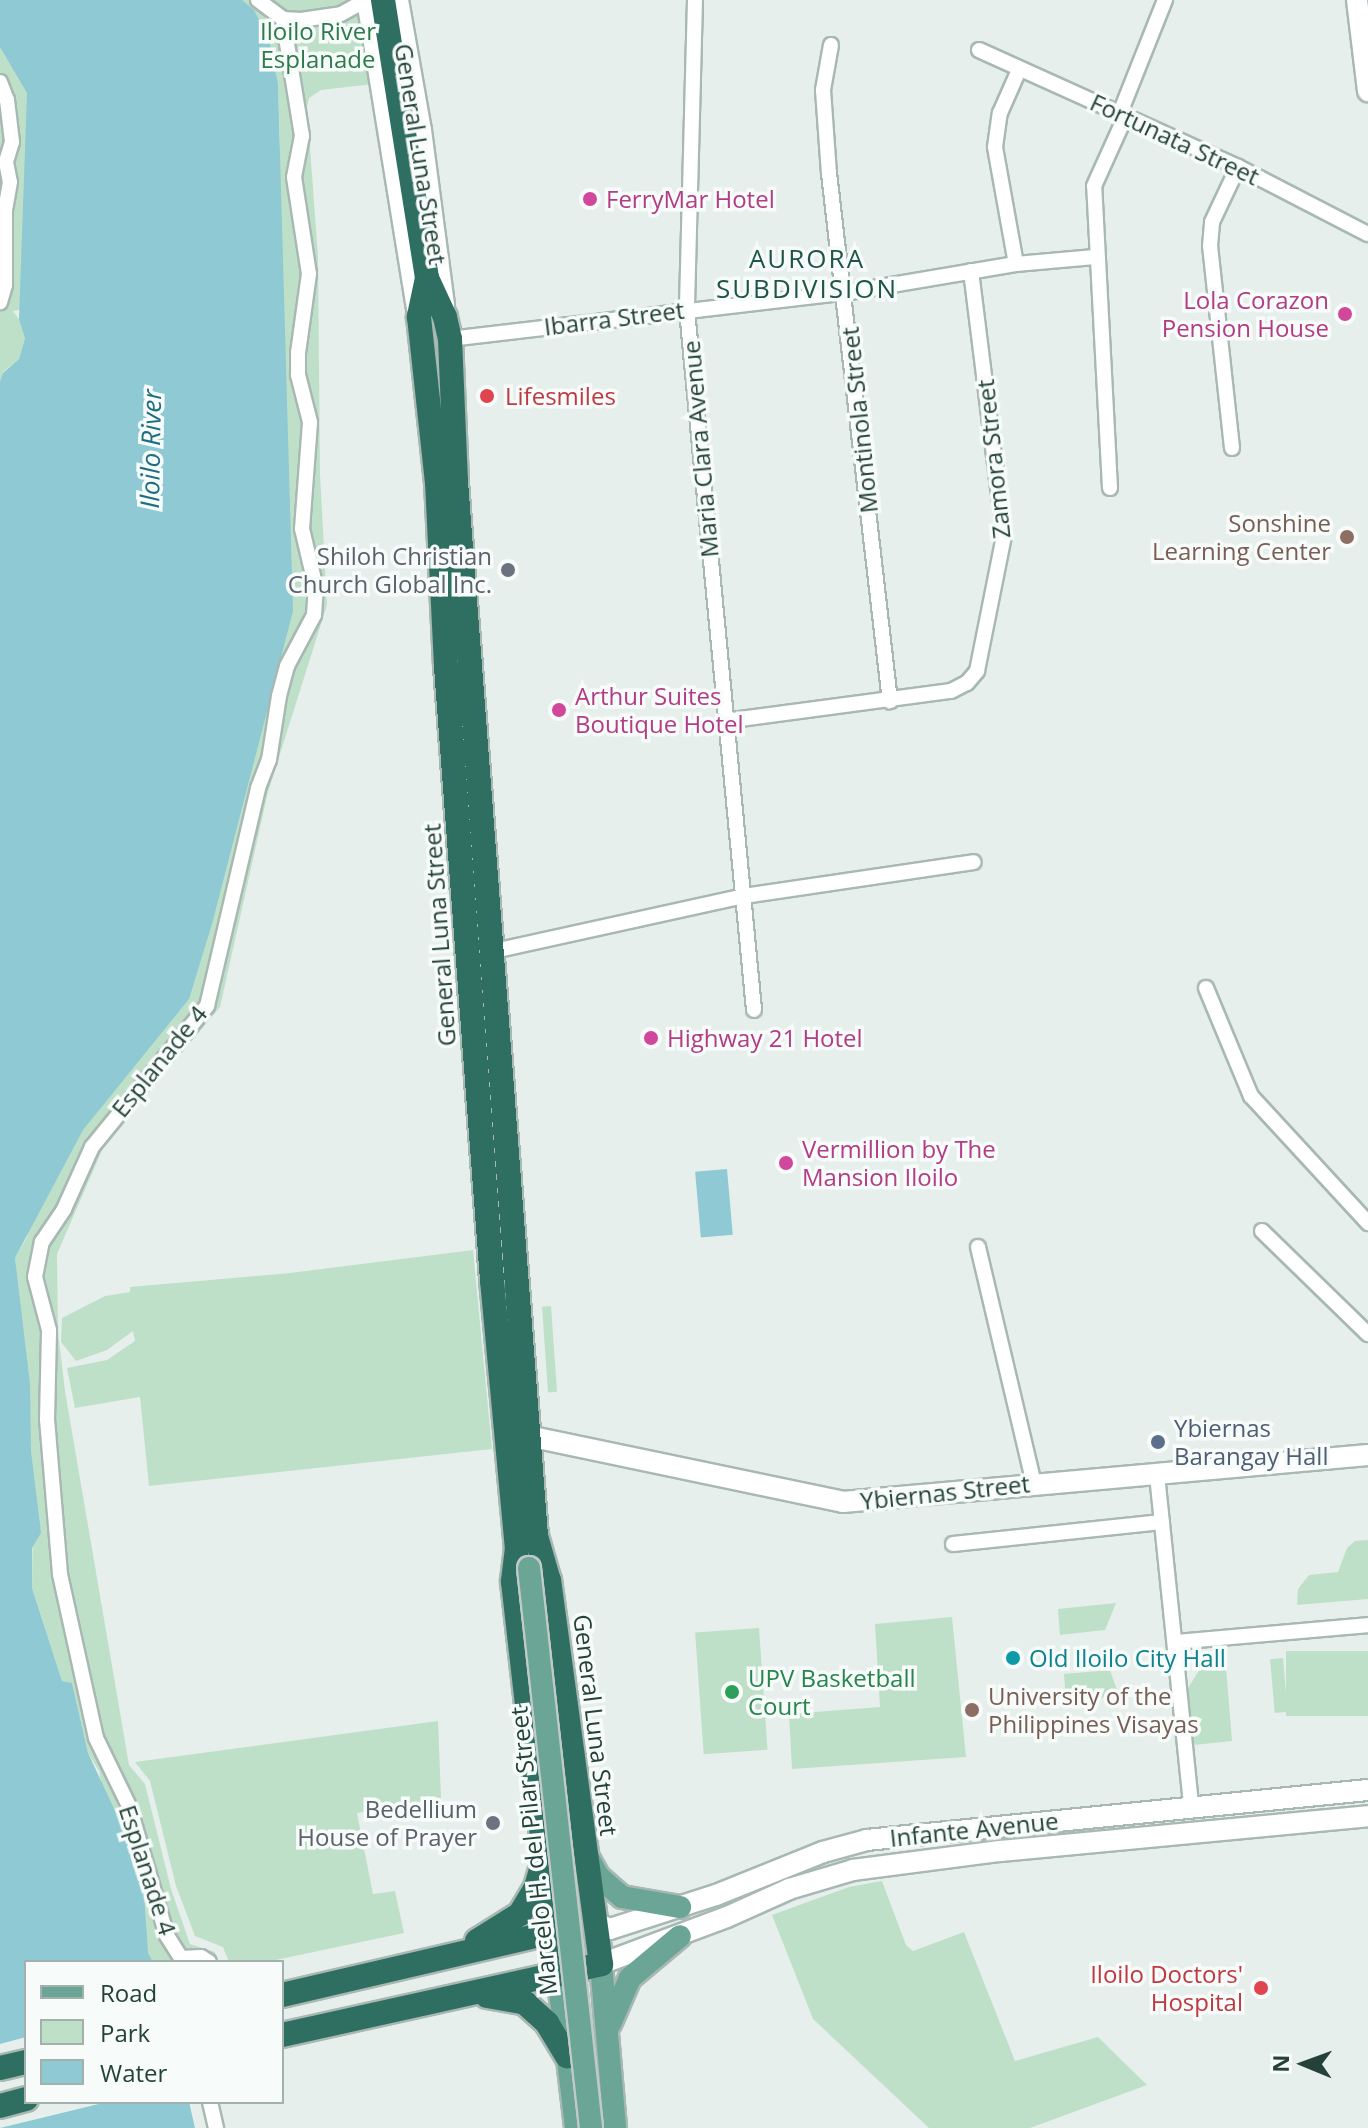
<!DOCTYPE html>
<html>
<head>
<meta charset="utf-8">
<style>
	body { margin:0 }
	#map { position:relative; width:1368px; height:2128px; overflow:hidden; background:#e6efeb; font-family:"Open Sans",sans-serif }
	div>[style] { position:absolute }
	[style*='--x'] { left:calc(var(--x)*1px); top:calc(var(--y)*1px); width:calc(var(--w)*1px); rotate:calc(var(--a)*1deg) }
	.green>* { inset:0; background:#bfe0c8; transform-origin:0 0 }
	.water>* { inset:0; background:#8ec9d4; transform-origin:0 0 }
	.pier>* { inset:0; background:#e6efeb }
	.roads { filter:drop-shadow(2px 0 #a8b8b2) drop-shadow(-2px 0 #a8b8b2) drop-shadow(0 2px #a8b8b2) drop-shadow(0 -2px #a8b8b2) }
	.street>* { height:14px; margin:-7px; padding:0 7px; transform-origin:7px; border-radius:7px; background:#fff }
	.secondary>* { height:20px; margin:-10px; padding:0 10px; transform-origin:10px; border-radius:10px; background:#fff }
	.primary>* { height:22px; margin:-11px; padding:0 11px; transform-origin:11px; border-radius:11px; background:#6aa596 }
	.highway>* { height:24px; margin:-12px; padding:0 12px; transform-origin:12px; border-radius:12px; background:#2f6f62 }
	.bridges { filter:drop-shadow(2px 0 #c2cac8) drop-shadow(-2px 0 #c2cac8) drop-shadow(0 2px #c2cac8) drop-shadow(0 -2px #c2cac8) }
	.primary-bridge>* { height:22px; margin:-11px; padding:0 11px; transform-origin:11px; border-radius:11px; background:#6aa596 }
	.dots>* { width:22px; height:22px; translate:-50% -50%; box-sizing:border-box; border:4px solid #f7fbf9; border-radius:50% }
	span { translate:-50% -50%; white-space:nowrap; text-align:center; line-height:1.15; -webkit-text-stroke:7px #f7fbf9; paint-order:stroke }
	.park-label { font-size:24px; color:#2d7a4b }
	.street-label { font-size:24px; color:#24423a }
	.hotel-label { font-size:24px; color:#b23c85 }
	.left { translate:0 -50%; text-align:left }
	.right { translate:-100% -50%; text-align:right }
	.health-label { font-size:24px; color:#be3a42 }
	.education-label { font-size:24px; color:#785e54 }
	.worship-label { font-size:24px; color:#5b616d }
	.service-label { font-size:24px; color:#4e5e75 }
	.culture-label { font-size:24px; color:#0d838f }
	.leisure-label { font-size:24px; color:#27864d }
	.neighbourhood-label { font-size:26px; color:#1f5548; letter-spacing:2px }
	.water-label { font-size:26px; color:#1c6f80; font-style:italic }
	.legend { position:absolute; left:24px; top:1960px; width:260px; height:144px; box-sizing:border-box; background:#f7fbf9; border:2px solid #a3b1ad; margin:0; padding:10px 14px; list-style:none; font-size:24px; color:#24423a }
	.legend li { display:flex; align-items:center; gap:16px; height:40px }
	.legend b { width:40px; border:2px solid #a3b1ad }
	.north { position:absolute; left:1264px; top:2024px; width:80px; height:80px; -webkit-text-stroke:6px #f7fbf9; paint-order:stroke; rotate:271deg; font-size:22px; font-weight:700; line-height:32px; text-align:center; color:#24423a }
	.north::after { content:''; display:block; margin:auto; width:28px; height:36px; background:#24423a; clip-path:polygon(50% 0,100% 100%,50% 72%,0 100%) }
</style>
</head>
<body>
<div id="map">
	<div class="green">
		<div style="clip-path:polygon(0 0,14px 0,31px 27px,26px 309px,13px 311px,25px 328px,25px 338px,19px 359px,3px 372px,0 453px)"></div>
		<div style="clip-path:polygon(215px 0,363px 0,359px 13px,373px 84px,321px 90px,309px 98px,307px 107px,318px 256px,320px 474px,327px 605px,268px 792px,220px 1007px,103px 1148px,57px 1254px,58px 1332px,65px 1391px,129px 1765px,145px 1784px,171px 1889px,190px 1944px,215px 1952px,218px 1962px,135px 1962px,99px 1771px,88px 1753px,72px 1684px,62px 1681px,32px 1588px,33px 1506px,15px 1258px,27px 1237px,280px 143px,278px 84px)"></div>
		<div style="clip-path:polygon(473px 1250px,492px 1449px,149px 1486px,140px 1397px,75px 1408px,67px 1368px,107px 1360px,135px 1341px,133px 1331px,107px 1350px,76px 1361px,61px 1342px,62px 1318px,105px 1296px,130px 1292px,130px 1287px,290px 1273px)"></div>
		<div style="left:551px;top:1306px;width:86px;height:9px;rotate:86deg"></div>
		<div style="clip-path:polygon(1368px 1540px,1368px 1599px,1297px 1605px,1298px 1589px,1309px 1575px,1338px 1572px,1347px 1548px,1355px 1541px)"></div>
		<div style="clip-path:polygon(1116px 1603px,1105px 1630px,1060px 1635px,1058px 1609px)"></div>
		<div style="clip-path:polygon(952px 1617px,966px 1757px,792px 1769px,789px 1714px,880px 1707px,875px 1624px)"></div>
		<div style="left:759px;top:1628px;width:122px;height:64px;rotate:86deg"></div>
		<div style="left:1368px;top:1651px;width:65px;height:82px;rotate:90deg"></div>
		<div style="left:1283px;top:1658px;width:54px;height:13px;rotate:85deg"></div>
		<div style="clip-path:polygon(1226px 1667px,1232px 1741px,1194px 1745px,1188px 1688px,1200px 1669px)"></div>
		<div style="clip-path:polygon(1110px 1670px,1119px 1696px,1066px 1701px,1064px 1674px)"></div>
		<div style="clip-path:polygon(438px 1721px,441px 1798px,357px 1813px,373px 1894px,395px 1891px,404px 1933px,266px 1962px,229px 1962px,223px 1947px,195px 1936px,176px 1886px,150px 1781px,135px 1762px)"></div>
		<div style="clip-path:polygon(882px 1881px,906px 1945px,913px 1951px,964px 1932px,1015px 2061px,1098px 2037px,1147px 2085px,1030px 2128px,929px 2128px,813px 2019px,772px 1915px,849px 1887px)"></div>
	</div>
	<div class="water">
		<div style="clip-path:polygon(0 0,242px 0,254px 10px,269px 40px,278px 84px,293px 611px,212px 924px,189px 999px,83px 1130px,15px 1258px,30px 1384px,31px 1451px,41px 1533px,32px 1548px,32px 1588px,62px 1681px,72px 1683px,88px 1753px,125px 1832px,135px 1845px,143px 1879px,148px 1953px,153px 1962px,26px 1962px,26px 2102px,189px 2102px,195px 2128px,0 2128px,0 382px,3px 373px,19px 359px,25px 338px,19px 319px,27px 93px,0 47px)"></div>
		<div style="left:727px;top:1169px;width:66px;height:32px;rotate:85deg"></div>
	</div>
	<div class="pier">
		<div style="clip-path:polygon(26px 2037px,26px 2102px,107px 2102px,0 2128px,0 2044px)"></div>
	</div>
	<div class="roads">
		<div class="street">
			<div style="--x:258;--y:0;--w:31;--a:37"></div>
			<div style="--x:283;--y:19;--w:18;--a:3"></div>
			<div style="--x:301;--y:20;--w:40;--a:-8.5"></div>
			<div style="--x:341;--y:14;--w:29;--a:-29"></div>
			<div style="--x:695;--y:0;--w:310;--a:91.5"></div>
			<div style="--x:687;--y:310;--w:703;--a:84.53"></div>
			<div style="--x:831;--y:45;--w:46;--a:100.1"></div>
			<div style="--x:823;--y:90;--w:83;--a:85.9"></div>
			<div style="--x:829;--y:173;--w:532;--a:83.41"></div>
			<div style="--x:979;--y:50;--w:284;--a:24.3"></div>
			<div style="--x:1238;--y:167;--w:146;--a:27.3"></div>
			<div style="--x:0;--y:82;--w:19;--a:69"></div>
			<div style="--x:7;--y:100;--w:42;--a:83.2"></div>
			<div style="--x:12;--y:142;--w:21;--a:107"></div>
			<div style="--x:6;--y:162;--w:20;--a:79"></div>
			<div style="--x:10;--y:182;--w:28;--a:100"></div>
			<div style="--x:5;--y:210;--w:75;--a:90"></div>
			<div style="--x:5;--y:285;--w:18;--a:106"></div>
			<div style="--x:1120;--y:113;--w:122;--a:-68.3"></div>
			<div style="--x:1016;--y:264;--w:119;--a:-100.2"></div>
			<div style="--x:995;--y:147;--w:34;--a:-82"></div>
			<div style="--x:1000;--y:113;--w:47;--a:-66.2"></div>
			<div style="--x:450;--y:339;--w:397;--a:-6.7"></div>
			<div style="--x:844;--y:293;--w:174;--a:-9.6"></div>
			<div style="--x:1016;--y:264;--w:79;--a:-5.1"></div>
			<div style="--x:1232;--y:448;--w:203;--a:-96.2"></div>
			<div style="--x:1210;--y:246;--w:24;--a:-85"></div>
			<div style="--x:1212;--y:222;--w:61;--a:-64.7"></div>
			<div style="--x:1110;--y:488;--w:302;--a:-93"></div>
			<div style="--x:1094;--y:186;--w:78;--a:-65.7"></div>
			<div style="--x:725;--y:721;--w:228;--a:-7.6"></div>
			<div style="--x:951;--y:691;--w:18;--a:-27"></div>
			<div style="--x:967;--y:683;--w:16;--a:-50"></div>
			<div style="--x:977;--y:671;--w:138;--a:-78.7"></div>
			<div style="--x:1004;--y:536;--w:267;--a:-97.1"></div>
			<div style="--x:494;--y:951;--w:256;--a:-12.4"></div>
			<div style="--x:744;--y:896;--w:232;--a:-8.4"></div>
			<div style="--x:1206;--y:988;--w:117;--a:67.4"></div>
			<div style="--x:1251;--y:1096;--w:173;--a:47.3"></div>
			<div style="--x:1262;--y:1231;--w:148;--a:44.2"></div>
			<div style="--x:978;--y:1247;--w:244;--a:76.7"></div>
			<div style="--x:1157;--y:1475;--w:332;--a:84.1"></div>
			<div style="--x:953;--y:1544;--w:210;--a:-6"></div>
			<div style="--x:1175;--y:1642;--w:194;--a:-5"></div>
			<div style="--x:209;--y:1962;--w:9;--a:-148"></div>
			<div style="--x:201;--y:1957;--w:20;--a:177"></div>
			<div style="--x:181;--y:1958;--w:26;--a:-122"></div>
			<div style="--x:167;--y:1936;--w:135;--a:-106.3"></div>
			<div style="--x:129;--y:1806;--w:76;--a:-115.9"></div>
			<div style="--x:96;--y:1738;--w:168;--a:-102.4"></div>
			<div style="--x:60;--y:1574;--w:155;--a:-94.8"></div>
			<div style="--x:47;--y:1420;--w:90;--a:-88.7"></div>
			<div style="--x:49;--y:1330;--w:55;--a:-104.8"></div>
			<div style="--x:35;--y:1277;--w:36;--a:-79"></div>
			<div style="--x:42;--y:1242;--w:40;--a:-56"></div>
			<div style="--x:64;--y:1209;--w:68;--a:-65.7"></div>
			<div style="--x:92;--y:1147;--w:182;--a:-50.8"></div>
			<div style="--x:207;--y:1006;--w:224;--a:-76.8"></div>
			<div style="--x:258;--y:788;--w:30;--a:-69"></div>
			<div style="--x:269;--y:760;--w:65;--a:-81.1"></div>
			<div style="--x:279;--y:696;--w:31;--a:-75"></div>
			<div style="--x:287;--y:666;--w:58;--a:-62.1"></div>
			<div style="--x:314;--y:615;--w:27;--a:-86"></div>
			<div style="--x:316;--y:588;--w:61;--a:-103.3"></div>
			<div style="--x:302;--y:529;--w:107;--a:-85.7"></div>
			<div style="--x:310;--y:422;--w:49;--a:-104.3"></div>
			<div style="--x:298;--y:375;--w:22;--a:-90"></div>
			<div style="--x:298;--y:353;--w:80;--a:-82.1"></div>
			<div style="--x:309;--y:274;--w:98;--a:-98.8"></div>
			<div style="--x:294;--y:177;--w:42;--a:-79"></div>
			<div style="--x:302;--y:136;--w:119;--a:-99.2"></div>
			<div style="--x:210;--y:2102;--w:27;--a:77"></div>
		</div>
		<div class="secondary">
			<div style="--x:367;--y:0;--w:312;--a:80.8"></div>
			<div style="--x:398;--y:0;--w:132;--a:80"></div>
			<div style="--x:421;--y:130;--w:177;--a:82.5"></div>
			<div style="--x:1357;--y:0;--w:92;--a:83.1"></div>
			<div style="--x:528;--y:1436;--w:322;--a:11.8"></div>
			<div style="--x:843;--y:1502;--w:527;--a:-5.12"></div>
			<div style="--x:596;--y:1923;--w:15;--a:23"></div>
			<div style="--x:610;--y:1929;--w:111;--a:-17.8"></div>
			<div style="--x:716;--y:1895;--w:115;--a:-21.9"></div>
			<div style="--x:823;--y:1852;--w:46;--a:-15.3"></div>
			<div style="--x:867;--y:1840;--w:503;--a:-5.7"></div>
			<div style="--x:601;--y:1964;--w:134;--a:-20.5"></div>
			<div style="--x:727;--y:1917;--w:68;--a:-24.3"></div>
			<div style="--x:789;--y:1889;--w:67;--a:-16.5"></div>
			<div style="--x:853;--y:1870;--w:148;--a:-7.4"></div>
			<div style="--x:1000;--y:1851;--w:370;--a:-5.4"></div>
		</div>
		<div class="primary">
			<div style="--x:586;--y:1854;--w:26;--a:61"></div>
			<div style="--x:599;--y:1877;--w:30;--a:41"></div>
			<div style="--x:622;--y:1897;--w:59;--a:9.8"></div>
			<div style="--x:601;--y:1964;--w:165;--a:85.1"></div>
			<div style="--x:558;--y:1974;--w:155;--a:83.3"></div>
			<div style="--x:610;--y:2024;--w:50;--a:-66.5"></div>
			<div style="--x:630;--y:1978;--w:65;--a:-40"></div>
		</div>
		<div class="highway">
			<div style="--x:383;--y:0;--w:281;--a:81"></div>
			<div style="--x:427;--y:278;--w:40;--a:102"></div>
			<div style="--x:419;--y:317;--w:166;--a:83.8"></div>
			<div style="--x:437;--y:482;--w:185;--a:87.2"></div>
			<div style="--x:446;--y:667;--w:615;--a:85.71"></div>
			<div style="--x:492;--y:1280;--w:269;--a:84.7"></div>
			<div style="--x:517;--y:1548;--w:34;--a:97"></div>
			<div style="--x:513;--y:1582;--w:395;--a:83.5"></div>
			<div style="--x:477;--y:1941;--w:51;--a:-32.1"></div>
			<div style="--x:520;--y:1914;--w:31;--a:-59"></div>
			<div style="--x:536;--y:1887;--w:25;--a:-74"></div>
			<div style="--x:282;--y:1995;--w:292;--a:-13.1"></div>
			<div style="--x:487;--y:1996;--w:39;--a:10"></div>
			<div style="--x:525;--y:2003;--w:30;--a:42"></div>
			<div style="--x:547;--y:2023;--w:39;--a:59"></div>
			<div style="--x:282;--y:2035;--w:327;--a:-12.5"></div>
			<div style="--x:601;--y:1964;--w:387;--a:-97.7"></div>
			<div style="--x:549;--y:1581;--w:47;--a:-106.1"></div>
			<div style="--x:536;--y:1536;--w:1057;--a:-94.34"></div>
			<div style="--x:456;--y:482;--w:143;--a:-92.4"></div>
			<div style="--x:450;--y:339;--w:23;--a:-103"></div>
			<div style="--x:445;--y:317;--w:43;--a:-114.8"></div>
			<div style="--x:0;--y:2068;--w:27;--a:-13"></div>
			<div style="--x:0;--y:2106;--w:27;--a:-15"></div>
		</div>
	</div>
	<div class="bridges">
		<div class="primary-bridge">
			<div style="--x:529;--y:1568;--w:563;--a:83.68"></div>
		</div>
	</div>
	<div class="dots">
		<div style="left:590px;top:199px;background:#d1479c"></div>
		<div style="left:1345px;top:314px;background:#d1479c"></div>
		<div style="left:487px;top:396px;background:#e0444e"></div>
		<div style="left:1347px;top:537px;background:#8d6e63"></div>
		<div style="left:508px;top:570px;background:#6b7280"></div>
		<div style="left:559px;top:710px;background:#d1479c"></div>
		<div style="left:651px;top:1038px;background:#d1479c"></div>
		<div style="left:786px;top:1163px;background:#d1479c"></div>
		<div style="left:1158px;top:1442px;background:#5c6f8a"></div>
		<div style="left:1013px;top:1658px;background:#0f9aa8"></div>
		<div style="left:732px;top:1692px;background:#2e9e5b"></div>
		<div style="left:972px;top:1710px;background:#8d6e63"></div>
		<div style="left:493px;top:1823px;background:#6b7280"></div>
		<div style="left:1261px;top:1988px;background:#e0444e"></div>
	</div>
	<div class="park-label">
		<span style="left:318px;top:45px">Iloilo River<br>Esplanade</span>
	</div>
	<div class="street-label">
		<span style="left:1175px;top:139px;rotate:25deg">Fortunata Street</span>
		<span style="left:421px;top:154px;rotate:81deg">General Luna Street</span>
		<span style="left:614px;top:318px;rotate:-7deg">Ibarra Street</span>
		<span style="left:859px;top:420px;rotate:-96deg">Montinola Street</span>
		<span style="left:700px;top:449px;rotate:-95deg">Maria Clara Avenue</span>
		<span style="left:993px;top:459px;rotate:-96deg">Zamora Street</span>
		<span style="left:439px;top:935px;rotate:-94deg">General Luna Street</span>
		<span style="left:159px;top:1061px;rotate:-51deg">Esplanade 4</span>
		<span style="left:945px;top:1492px;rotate:-6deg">Ybiernas Street</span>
		<span style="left:596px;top:1725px;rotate:83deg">General Luna Street</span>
		<span style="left:974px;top:1829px;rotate:-6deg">Infante Avenue</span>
		<span style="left:533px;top:1851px;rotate:-96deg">Marcelo H. del Pilar Street</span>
		<span style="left:148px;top:1870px;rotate:72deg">Esplanade 4</span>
	</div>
	<div class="hotel-label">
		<span class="left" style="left:606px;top:199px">FerryMar Hotel</span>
		<span class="right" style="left:1329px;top:314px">Lola Corazon<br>Pension House</span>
		<span class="left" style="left:575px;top:710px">Arthur Suites<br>Boutique Hotel</span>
		<span class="left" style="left:667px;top:1038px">Highway 21 Hotel</span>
		<span class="left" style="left:802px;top:1163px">Vermillion by The<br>Mansion Iloilo</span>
	</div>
	<div class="health-label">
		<span class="left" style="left:505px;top:396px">Lifesmiles</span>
		<span class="right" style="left:1243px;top:1988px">Iloilo Doctors'<br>Hospital</span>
	</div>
	<div class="education-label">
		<span class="right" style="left:1331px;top:537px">Sonshine<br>Learning Center</span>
		<span class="left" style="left:988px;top:1710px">University of the<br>Philippines Visayas</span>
	</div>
	<div class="worship-label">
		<span class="right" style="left:492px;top:570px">Shiloh Christian<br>Church Global Inc.</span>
		<span class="right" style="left:477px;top:1823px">Bedellium<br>House of Prayer</span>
	</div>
	<div class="service-label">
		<span class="left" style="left:1174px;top:1442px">Ybiernas<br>Barangay Hall</span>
	</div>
	<div class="culture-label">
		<span class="left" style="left:1029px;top:1658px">Old Iloilo City Hall</span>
	</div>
	<div class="leisure-label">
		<span class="left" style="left:748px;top:1692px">UPV Basketball<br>Court</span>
	</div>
	<div class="neighbourhood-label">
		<span style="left:807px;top:274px">AURORA<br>SUBDIVISION</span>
	</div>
	<div class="water-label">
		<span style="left:151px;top:449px;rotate:-89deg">Iloilo River</span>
	</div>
	<ul class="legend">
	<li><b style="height:10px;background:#6aa596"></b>Road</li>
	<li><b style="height:22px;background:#bfe0c8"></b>Park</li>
	<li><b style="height:22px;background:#8ec9d4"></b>Water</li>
	</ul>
	<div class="north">N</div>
</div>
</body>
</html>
